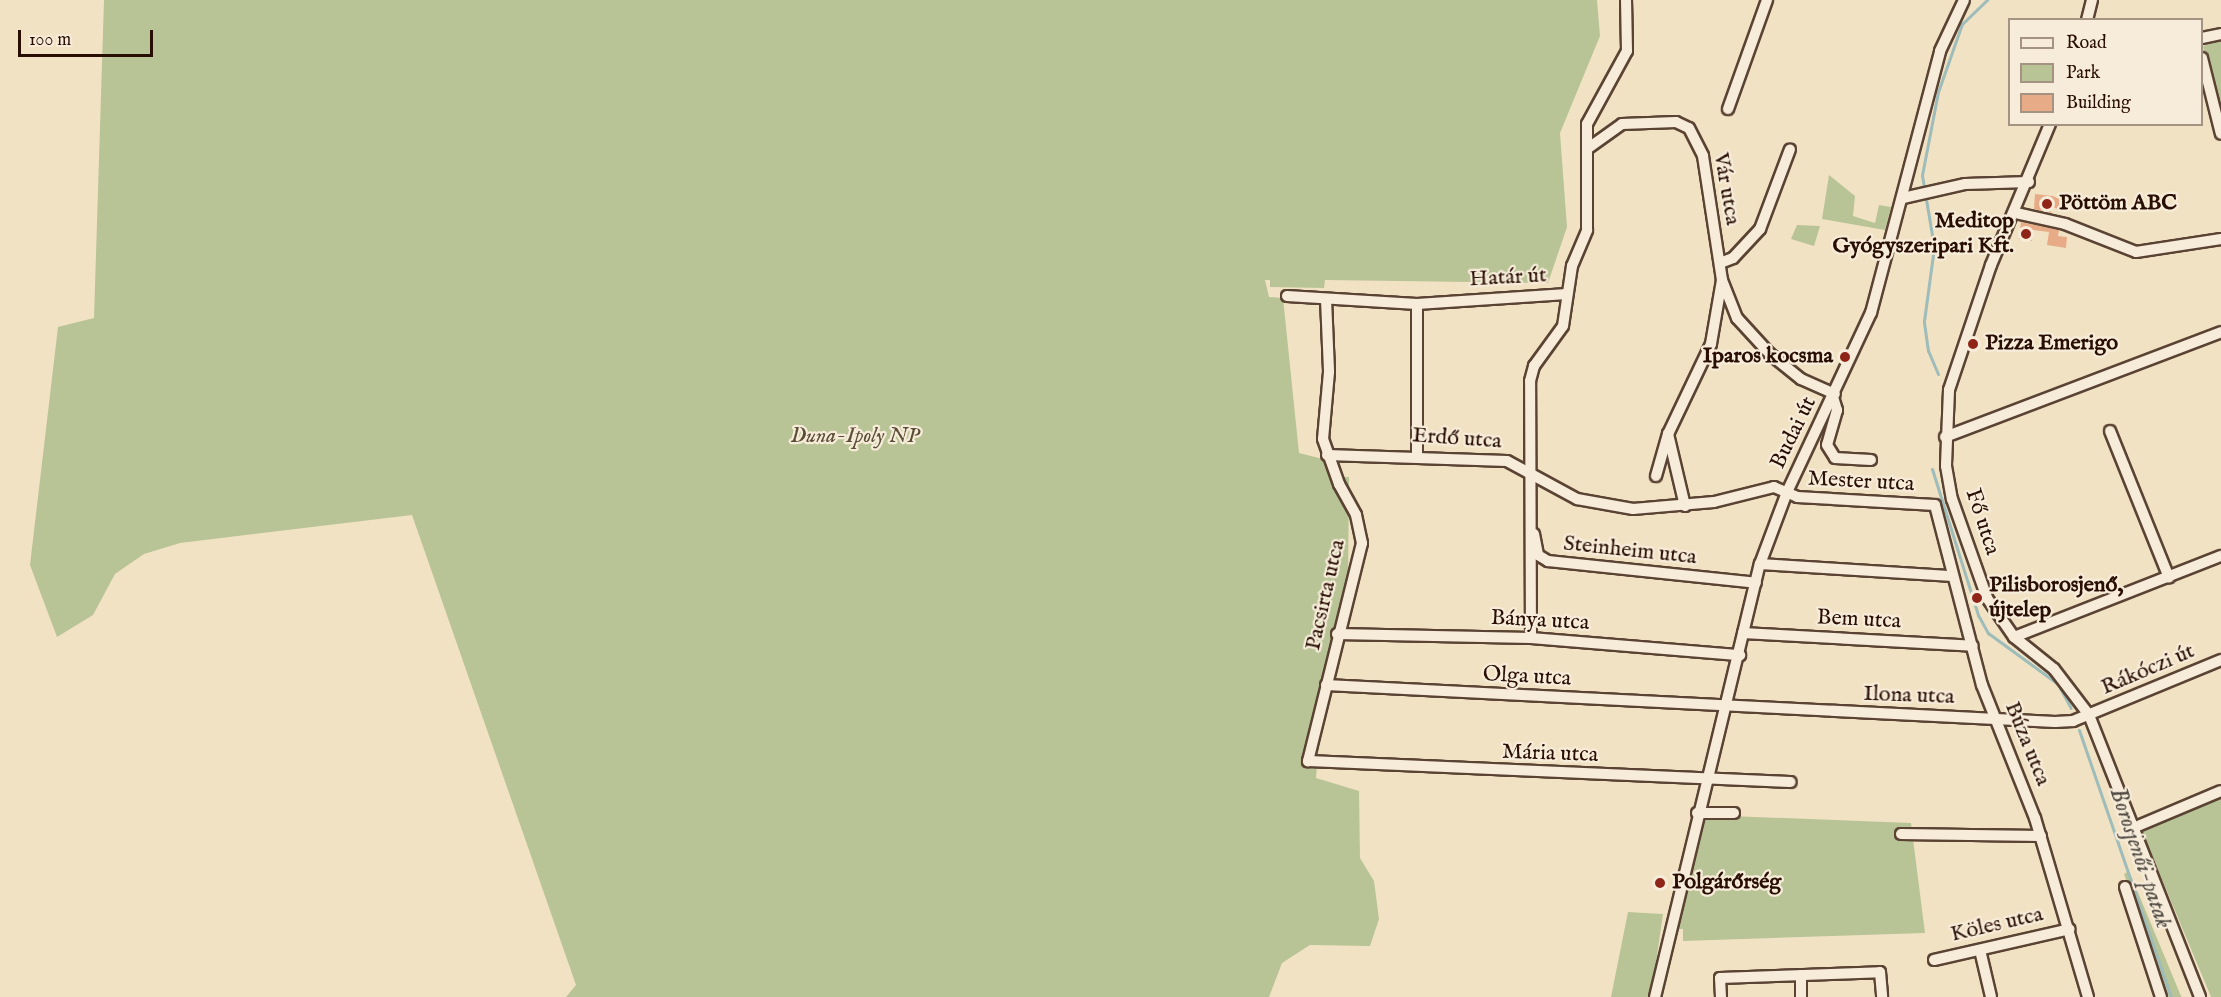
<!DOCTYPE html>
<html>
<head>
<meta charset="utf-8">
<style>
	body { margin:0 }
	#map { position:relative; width:2221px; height:997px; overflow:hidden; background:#f2e2c4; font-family:"IM FELL English",serif }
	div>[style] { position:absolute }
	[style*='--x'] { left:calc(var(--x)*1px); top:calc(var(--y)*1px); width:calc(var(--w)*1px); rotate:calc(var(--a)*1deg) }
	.green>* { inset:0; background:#b8c496 }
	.stream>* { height:3px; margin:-1.5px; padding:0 1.5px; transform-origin:1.5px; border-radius:1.5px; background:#9dbcba }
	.building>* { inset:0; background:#e7ab87 }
	.roads { filter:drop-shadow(2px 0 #5a4333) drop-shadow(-2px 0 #5a4333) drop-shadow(0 2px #5a4333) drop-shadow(0 -2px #5a4333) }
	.minor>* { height:10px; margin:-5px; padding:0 5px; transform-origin:5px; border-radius:5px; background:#f7ecd9 }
	.dots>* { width:16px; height:16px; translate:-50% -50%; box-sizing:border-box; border:3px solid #f7ecd9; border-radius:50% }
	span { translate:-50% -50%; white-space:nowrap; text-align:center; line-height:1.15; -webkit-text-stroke:4.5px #f7ecd9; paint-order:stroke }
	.street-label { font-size:22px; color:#280e03 }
	.poi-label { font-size:22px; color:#280e03; font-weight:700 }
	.left { translate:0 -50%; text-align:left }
	.right { translate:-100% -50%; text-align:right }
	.park-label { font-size:22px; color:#5a4e36; font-style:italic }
	.water-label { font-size:24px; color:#514b43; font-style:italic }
	.legend { position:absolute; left:2008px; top:18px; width:195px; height:108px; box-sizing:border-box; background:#f7ecd9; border:2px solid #a49383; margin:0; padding:8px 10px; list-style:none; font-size:18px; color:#280e03 }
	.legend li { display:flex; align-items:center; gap:12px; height:30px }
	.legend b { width:30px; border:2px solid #a49383 }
	.scale { position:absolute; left:18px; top:30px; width:135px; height:27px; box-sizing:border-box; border:3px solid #280e03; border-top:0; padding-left:8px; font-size:18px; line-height:21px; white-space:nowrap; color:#280e03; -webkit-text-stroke:4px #f7ecd9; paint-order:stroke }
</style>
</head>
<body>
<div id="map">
	<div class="green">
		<div style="clip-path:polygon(104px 0,1597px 0,1600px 36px,1560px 133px,1567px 227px,1548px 283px,1325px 280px,1324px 288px,1270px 287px,1270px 280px,1265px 280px,1269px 297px,1283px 298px,1299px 453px,1331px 461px,1332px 477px,1349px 477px,1348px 583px,1323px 697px,1316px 778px,1359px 791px,1360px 858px,1374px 881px,1379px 919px,1370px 946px,1310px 945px,1282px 963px,1269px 997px,566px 997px,576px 985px,412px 515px,180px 543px,144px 554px,115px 574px,93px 615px,57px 637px,30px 565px,58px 327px,94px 318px)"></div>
		<div style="clip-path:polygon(2221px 41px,2221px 115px,2218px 116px,2203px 46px)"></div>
		<div style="clip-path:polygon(1829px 175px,1855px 196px,1853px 216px,1875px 223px,1879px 205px,1891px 207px,1885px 230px,1822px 219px)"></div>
		<div style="clip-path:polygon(1797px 225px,1820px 226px,1814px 246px,1791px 239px)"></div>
		<div style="clip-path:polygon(2221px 797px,2221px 997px,2211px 997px,2141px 829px)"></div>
		<div style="clip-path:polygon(1705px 815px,1911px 823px,1925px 933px,1683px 941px,1683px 929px,1675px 929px)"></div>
		<div style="clip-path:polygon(2129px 871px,2181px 996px,2182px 997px,2165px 997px,2124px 874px)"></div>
		<div style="clip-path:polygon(1628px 912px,1663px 914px,1651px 997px,1611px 997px)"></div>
	</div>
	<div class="stream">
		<div style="--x:1938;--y:374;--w:25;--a:-113"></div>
		<div style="--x:1928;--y:351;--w:30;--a:-98"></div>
		<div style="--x:1924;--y:321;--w:75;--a:-82.3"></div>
		<div style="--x:1934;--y:247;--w:73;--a:-99.5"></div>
		<div style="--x:1922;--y:175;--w:85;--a:-79.1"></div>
		<div style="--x:1938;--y:92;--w:72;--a:-70.6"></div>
		<div style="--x:1962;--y:24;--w:35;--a:-44"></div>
		<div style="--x:1932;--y:469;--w:153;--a:72.5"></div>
		<div style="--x:1978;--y:615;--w:21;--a:61"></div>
		<div style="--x:1988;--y:633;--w:87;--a:36.1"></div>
		<div style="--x:2058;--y:684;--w:27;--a:62"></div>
		<div style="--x:2079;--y:730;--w:282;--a:71"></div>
	</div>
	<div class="building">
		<div style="clip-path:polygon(2035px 194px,2053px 196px,2059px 199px,2059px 209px,2051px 207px,2051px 213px,2034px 209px)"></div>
		<div style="clip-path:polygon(2021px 222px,2059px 230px,2058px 236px,2067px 237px,2066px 248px,2047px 245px,2049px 232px,2033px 230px,2032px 241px,2019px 239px)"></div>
	</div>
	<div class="roads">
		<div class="minor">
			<div style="--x:2087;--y:20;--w:21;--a:-76"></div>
			<div style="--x:2202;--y:38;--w:19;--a:-12"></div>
			<div style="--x:2202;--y:58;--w:78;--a:76"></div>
			<div style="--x:1728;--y:109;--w:116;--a:-70.3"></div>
			<div style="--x:2050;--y:124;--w:153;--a:112.7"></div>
			<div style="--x:1991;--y:265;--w:132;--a:108.6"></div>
			<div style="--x:1949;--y:390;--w:76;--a:92.3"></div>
			<div style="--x:1946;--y:466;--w:34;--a:80"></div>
			<div style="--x:1952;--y:499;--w:105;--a:70.5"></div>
			<div style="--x:1987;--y:598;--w:47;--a:55.3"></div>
			<div style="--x:2014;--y:637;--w:51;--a:38.7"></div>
			<div style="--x:2054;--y:669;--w:58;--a:52.7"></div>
			<div style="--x:2089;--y:715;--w:303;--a:68.5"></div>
			<div style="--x:1587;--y:149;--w:43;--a:-35.5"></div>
			<div style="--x:1622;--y:124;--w:54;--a:-2.1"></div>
			<div style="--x:1676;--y:122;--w:14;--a:25"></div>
			<div style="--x:1689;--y:128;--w:31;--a:63"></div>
			<div style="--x:1703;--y:156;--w:125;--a:81.3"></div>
			<div style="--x:1722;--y:280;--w:65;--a:99.8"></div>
			<div style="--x:1711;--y:344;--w:100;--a:115.5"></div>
			<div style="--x:1668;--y:434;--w:74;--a:76.7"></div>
			<div style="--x:1903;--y:198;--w:64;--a:-12.7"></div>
			<div style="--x:1965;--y:184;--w:64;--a:-1.8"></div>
			<div style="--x:2016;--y:213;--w:50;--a:12.7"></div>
			<div style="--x:2065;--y:224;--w:76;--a:21.5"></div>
			<div style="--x:2136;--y:252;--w:86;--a:-8.7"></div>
			<div style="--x:1720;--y:263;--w:14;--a:-21"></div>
			<div style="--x:1733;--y:258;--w:40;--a:-47"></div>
			<div style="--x:1760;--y:229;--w:85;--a:-69.4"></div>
			<div style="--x:1722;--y:280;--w:41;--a:68.5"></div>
			<div style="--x:1737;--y:318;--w:49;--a:47.5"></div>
			<div style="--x:1770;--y:354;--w:40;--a:39"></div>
			<div style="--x:1801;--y:379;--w:37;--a:24"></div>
			<div style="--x:1287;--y:296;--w:130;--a:3.5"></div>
			<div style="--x:1417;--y:304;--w:150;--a:-3.8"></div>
			<div style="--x:1326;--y:299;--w:73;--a:87.6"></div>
			<div style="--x:1329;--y:372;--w:67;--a:95.1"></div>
			<div style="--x:1323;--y:439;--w:48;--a:70.4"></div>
			<div style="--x:1339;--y:484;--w:35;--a:61"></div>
			<div style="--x:1356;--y:515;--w:29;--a:78"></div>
			<div style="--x:1362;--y:543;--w:225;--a:103.9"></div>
			<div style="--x:1308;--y:761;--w:483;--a:2.5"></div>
			<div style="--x:1833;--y:397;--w:14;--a:73"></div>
			<div style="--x:1837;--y:410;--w:36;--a:106"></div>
			<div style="--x:1827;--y:445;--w:15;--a:58"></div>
			<div style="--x:1835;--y:458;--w:36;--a:3"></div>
			<div style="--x:2110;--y:431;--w:158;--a:68.1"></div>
			<div style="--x:1945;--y:437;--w:295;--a:-20.8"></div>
			<div style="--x:1327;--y:455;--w:180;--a:1.9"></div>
			<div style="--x:1507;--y:461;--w:80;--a:28.5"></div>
			<div style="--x:1577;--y:499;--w:57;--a:10.1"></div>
			<div style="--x:1633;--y:509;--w:81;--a:-4.9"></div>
			<div style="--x:1714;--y:502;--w:62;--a:-14"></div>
			<div style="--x:1774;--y:487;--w:25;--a:23"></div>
			<div style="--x:1797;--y:497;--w:138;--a:3.3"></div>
			<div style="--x:1935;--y:505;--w:186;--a:75.4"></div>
			<div style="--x:1982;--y:685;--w:143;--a:68.3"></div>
			<div style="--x:2035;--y:818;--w:187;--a:73.5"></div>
			<div style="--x:1417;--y:456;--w:152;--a:-90"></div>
			<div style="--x:1656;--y:476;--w:44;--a:-74.1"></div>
			<div style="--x:1534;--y:534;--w:21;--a:79"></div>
			<div style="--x:1538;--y:555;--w:12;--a:31"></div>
			<div style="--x:1548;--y:561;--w:209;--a:6"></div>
			<div style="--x:1760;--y:564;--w:193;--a:3.6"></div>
			<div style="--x:1743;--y:633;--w:230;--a:3.2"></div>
			<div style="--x:1337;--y:634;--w:194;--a:1.2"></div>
			<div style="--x:1531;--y:638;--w:210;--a:4.7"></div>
			<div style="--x:2014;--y:637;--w:222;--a:-21.4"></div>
			<div style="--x:1531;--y:638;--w:257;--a:-90.2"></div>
			<div style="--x:1530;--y:381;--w:16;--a:-75"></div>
			<div style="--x:1534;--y:366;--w:49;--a:-54.1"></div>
			<div style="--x:1563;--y:326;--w:61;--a:-81.5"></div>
			<div style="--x:1572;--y:266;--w:39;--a:-67"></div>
			<div style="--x:1587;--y:230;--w:106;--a:-90"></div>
			<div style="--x:1587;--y:124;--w:83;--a:-61.3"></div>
			<div style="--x:1627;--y:51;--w:51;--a:-91.1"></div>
			<div style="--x:1326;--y:685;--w:730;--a:2.91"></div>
			<div style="--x:2055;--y:722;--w:18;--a:-3"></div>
			<div style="--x:2073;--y:721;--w:160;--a:-22.4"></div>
			<div style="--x:1697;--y:813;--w:37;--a:0"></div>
			<div style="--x:2133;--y:828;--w:95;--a:-22.8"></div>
			<div style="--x:1901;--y:834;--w:140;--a:0.8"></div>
			<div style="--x:2125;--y:887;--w:116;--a:71.9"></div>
			<div style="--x:1980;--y:950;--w:48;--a:76.8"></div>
			<div style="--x:1934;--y:960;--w:139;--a:-12.8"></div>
			<div style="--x:1801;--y:975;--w:22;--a:90"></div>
			<div style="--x:1655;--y:997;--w:446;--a:-76.4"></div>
			<div style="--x:1760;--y:564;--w:77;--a:-69.4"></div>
			<div style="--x:1787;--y:492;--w:198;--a:-64.9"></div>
			<div style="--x:1871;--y:313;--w:271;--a:-75.2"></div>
			<div style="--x:1940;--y:51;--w:56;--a:-64.8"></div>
			<div style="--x:1721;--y:997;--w:19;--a:-93"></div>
			<div style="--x:1720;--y:978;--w:160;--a:-2.1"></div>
			<div style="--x:1880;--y:972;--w:25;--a:85"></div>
		</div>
	</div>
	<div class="dots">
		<div style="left:2047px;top:204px;background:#8f2418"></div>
		<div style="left:2026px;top:234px;background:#8f2418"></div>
		<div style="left:1973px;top:344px;background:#8f2418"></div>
		<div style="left:1845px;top:357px;background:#8f2418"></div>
		<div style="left:1977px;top:598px;background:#8f2418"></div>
		<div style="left:1660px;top:883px;background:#8f2418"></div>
	</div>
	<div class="street-label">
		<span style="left:1726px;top:189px;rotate:80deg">Vár utca</span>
		<span style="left:1508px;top:278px;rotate:-3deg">Határ út</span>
		<span style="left:1794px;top:433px;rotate:-64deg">Budai út</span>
		<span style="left:1457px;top:439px;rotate:4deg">Erdő utca</span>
		<span style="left:1861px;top:482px;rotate:3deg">Mester utca</span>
		<span style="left:1982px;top:522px;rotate:72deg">Fő utca</span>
		<span style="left:1630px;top:551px;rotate:6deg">Steinheim utca</span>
		<span style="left:1326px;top:595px;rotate:-77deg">Pacsirta utca</span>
		<span style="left:1859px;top:620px;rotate:3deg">Bem utca</span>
		<span style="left:1540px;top:621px;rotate:3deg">Bánya utca</span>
		<span style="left:2148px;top:670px;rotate:-23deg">Rákóczi út</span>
		<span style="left:1527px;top:677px;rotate:3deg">Olga utca</span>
		<span style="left:1909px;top:696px;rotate:2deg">Ilona utca</span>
		<span style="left:2027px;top:744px;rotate:68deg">Búza utca</span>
		<span style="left:1550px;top:754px;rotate:2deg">Mária utca</span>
		<span style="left:1997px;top:925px;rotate:-13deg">Köles utca</span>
	</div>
	<div class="poi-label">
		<span class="left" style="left:2059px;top:204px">Pöttöm ABC</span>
		<span class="right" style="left:2014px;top:234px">Meditop<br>Gyógyszeripari Kft.</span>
		<span class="left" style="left:1985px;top:344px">Pizza Emerigo</span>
		<span class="right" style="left:1833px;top:357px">Iparos kocsma</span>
		<span class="left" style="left:1989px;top:598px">Pilisborosjenő,<br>újtelep</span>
		<span class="left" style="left:1672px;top:883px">Polgárőrség</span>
	</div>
	<div class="park-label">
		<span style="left:855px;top:437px">Duna-Ipoly NP</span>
	</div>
	<div class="water-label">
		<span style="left:2140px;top:858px;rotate:71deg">Borosjenői-patak</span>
	</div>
	<ul class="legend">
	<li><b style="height:8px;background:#f7ecd9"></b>Road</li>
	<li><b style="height:16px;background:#b8c496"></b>Park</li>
	<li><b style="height:16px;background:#e7ab87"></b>Building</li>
	</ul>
	<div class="scale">100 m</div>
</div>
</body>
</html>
